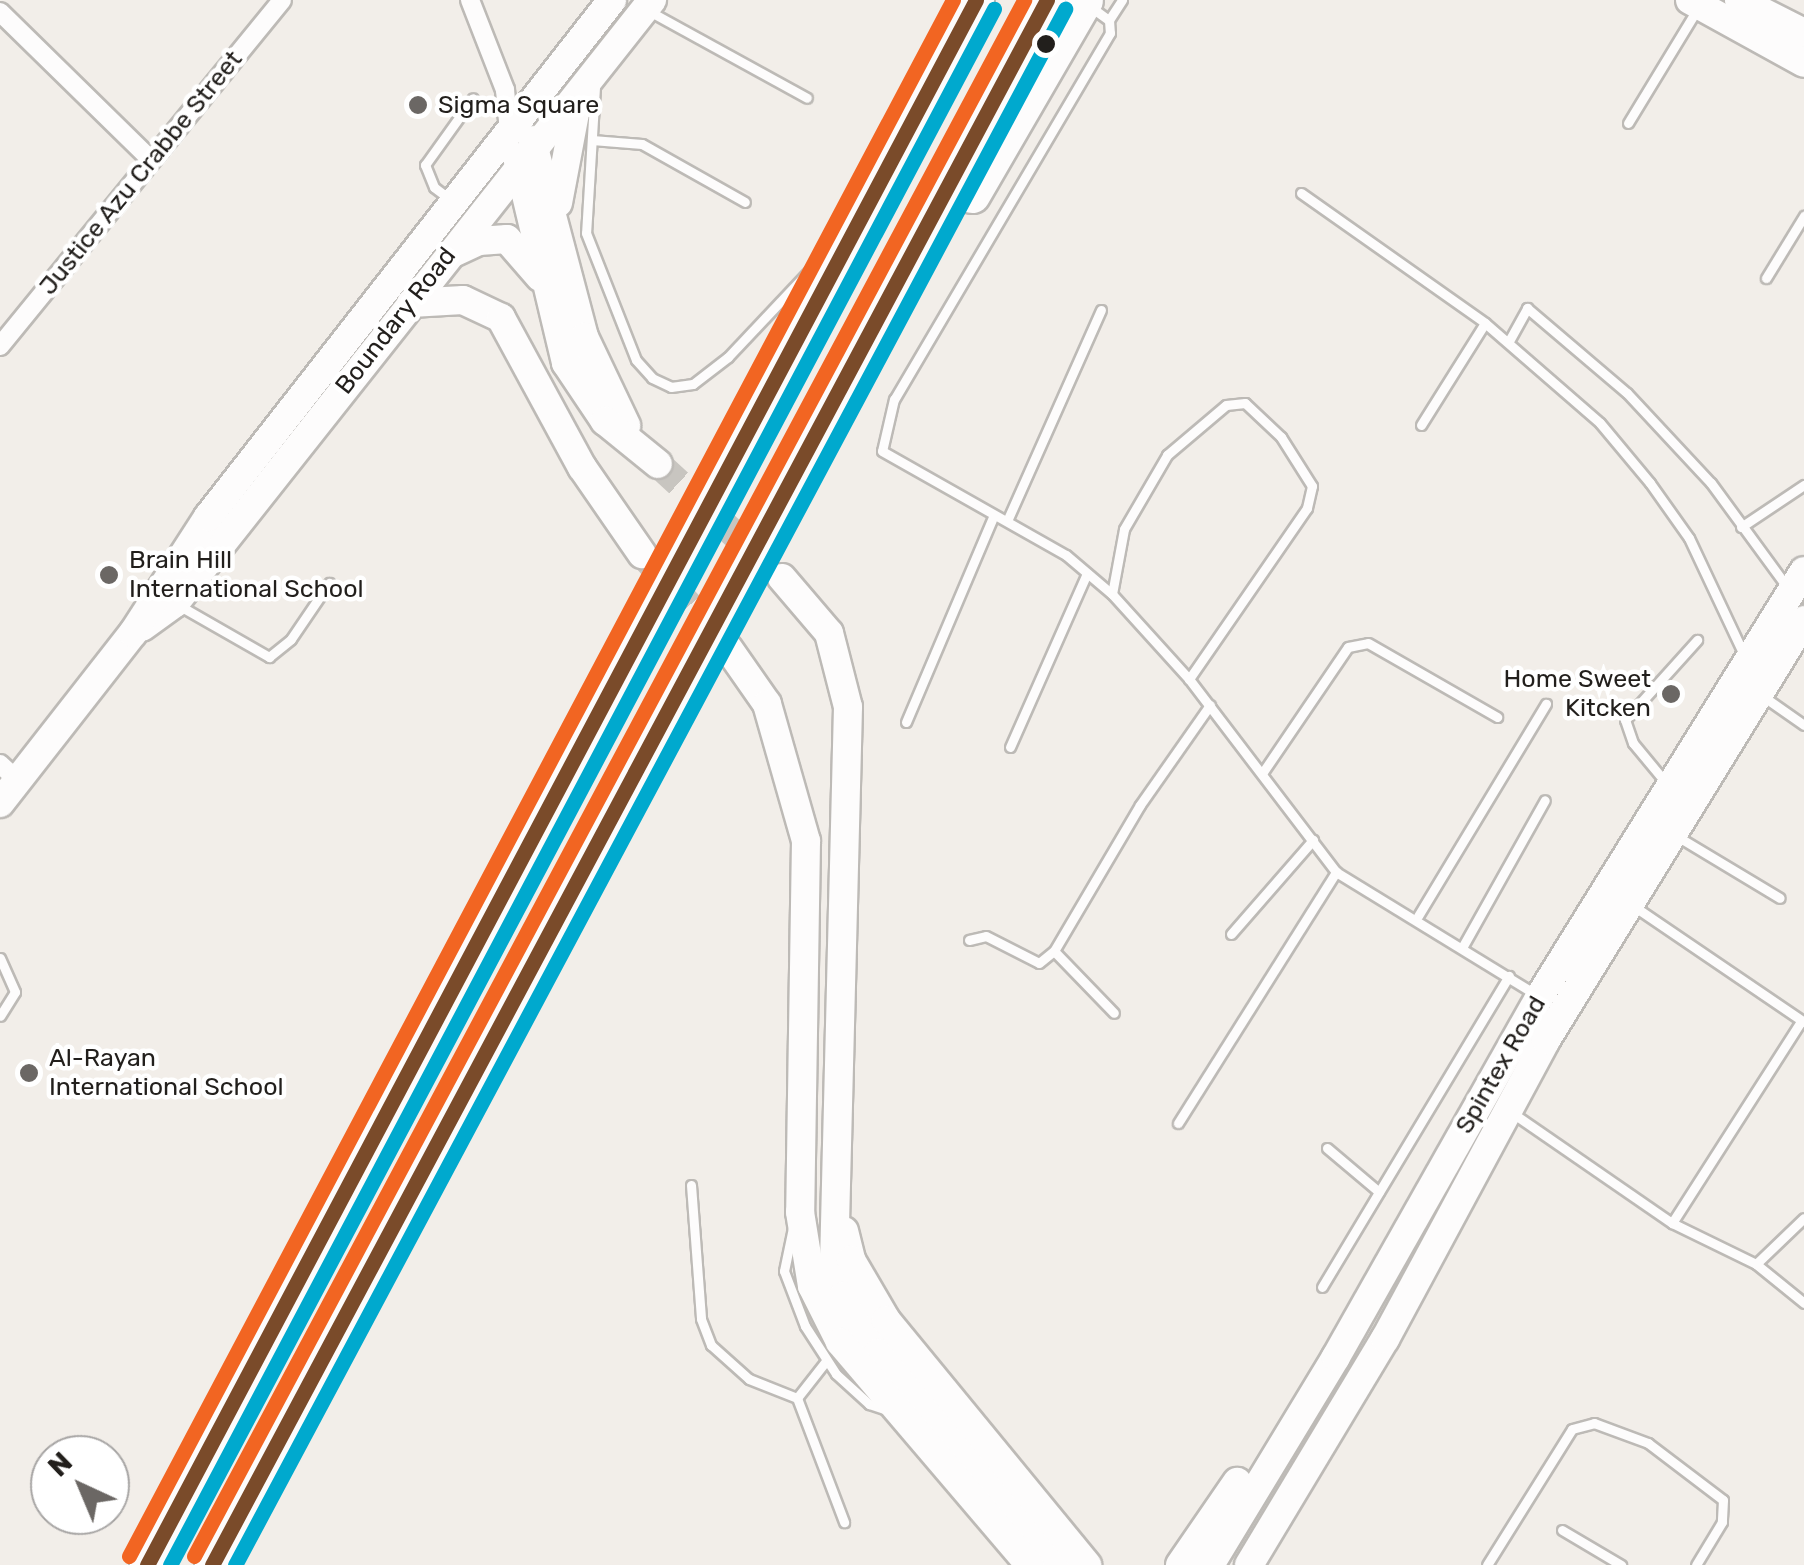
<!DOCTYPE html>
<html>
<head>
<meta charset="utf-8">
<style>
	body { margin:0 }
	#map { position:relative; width:1804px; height:1565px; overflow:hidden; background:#f2eee9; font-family:Rubik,sans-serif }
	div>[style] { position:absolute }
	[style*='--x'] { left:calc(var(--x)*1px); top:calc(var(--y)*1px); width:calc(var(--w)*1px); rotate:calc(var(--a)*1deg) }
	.secondary-tunnel>* { height:28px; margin-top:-14px; transform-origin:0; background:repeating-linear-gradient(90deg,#c8c5c0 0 28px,transparent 0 42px) }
	.roads { filter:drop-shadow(2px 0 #bdbab6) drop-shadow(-2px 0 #bdbab6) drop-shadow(0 2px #bdbab6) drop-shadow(0 -2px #bdbab6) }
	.lane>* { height:9px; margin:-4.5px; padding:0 4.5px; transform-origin:4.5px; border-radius:4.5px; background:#fdfcfc }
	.street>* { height:18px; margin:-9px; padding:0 9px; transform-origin:9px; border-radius:9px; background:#fdfcfc }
	.secondary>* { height:28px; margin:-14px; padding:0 14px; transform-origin:14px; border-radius:14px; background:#fdfcfc }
	.highway>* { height:35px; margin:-17.5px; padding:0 17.5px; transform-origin:17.5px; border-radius:17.5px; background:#fdfcfc }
	.bus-1>* { height:15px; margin:-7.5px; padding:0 7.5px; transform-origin:7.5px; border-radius:7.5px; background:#7a4b2a }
	.bus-2>* { height:15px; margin:-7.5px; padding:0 7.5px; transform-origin:7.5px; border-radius:7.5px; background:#00a9ce }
	.bus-3>* { height:15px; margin:-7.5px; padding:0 7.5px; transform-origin:7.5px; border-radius:7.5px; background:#f26522 }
	.dots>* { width:28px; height:28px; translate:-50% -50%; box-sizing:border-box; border:5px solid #fff; border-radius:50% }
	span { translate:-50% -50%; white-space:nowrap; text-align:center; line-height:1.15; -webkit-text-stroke:9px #fff; paint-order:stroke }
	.poi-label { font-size:25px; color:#221f1c }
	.left { translate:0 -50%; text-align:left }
	.right { translate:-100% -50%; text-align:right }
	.street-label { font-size:25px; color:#221f1c }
	.north { position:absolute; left:30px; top:1435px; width:100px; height:100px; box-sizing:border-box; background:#fff; border:2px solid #a7a5a4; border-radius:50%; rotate:316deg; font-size:28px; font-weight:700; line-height:40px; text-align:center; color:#221f1c }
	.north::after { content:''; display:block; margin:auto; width:35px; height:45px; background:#6b6764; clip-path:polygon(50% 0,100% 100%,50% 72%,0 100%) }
</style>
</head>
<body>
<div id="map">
	<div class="secondary-tunnel">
		<div style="--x:658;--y:464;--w:168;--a:42.6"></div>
		<div style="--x:642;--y:554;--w:118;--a:47.4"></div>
	</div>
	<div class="roads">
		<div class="lane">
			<div style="--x:1088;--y:5;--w:26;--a:36"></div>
			<div style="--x:1109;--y:20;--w:13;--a:86"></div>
			<div style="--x:1110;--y:33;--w:425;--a:120.5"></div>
			<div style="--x:894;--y:399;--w:53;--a:103"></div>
			<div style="--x:882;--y:451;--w:211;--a:29.5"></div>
			<div style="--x:1066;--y:555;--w:60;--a:40.3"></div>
			<div style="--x:1112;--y:594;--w:115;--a:47.8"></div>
			<div style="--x:1189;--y:679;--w:243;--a:52.7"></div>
			<div style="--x:1336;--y:872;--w:236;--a:31.5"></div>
			<div style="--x:649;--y:11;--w:180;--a:28.8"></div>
			<div style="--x:1109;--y:20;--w:24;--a:-57"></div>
			<div style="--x:595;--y:87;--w:146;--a:93.5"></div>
			<div style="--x:586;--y:233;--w:136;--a:68.5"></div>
			<div style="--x:636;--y:360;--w:24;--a:48"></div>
			<div style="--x:652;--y:378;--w:21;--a:25"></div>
			<div style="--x:671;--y:387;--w:22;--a:-8"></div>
			<div style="--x:693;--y:384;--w:44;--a:-37.6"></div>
			<div style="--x:728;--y:357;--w:140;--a:-46.7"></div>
			<div style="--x:1628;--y:123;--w:135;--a:-58.7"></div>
			<div style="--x:592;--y:140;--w:50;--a:4.6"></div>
			<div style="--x:642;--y:144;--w:118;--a:29.4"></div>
			<div style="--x:1301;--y:193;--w:225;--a:35.2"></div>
			<div style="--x:451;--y:200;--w:21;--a:-143"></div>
			<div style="--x:434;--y:187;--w:24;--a:-112"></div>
			<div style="--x:425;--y:165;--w:82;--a:-54.4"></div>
			<div style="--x:1766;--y:278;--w:73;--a:-58.5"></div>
			<div style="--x:1509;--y:341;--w:38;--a:-61"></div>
			<div style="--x:1527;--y:308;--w:131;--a:40.4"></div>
			<div style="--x:1627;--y:393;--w:123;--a:47"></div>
			<div style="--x:1711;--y:483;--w:129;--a:53.8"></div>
			<div style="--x:1421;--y:425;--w:120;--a:-57.9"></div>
			<div style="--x:1485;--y:323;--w:152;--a:41"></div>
			<div style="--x:1600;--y:423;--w:78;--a:50.2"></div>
			<div style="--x:1650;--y:483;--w:67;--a:54.7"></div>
			<div style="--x:1689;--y:538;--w:132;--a:64.8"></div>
			<div style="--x:1007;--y:521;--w:231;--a:-66"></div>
			<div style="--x:1741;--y:527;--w:76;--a:-33.7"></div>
			<div style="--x:1112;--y:594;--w:66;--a:-79.5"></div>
			<div style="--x:1124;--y:529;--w:86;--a:-59.8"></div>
			<div style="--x:1167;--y:455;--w:77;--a:-40.3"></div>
			<div style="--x:1226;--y:405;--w:19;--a:-6"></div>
			<div style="--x:1245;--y:403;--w:50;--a:43.4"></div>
			<div style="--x:1281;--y:437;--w:58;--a:57.7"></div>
			<div style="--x:1312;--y:486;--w:23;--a:103"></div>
			<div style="--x:1307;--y:508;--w:208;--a:124.6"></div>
			<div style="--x:180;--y:606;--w:103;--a:29.8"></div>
			<div style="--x:269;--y:657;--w:28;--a:-39"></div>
			<div style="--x:291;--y:639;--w:68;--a:-55.8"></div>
			<div style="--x:1764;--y:697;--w:49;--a:35"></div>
			<div style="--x:906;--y:722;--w:225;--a:-67"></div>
			<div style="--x:1010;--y:747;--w:190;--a:-66.1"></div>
			<div style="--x:1263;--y:772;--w:151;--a:-55.8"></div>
			<div style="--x:1348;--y:647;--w:20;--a:-11"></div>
			<div style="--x:1368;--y:643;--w:149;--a:29.8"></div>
			<div style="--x:1667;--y:784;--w:53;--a:-129.7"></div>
			<div style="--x:1633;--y:743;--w:24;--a:-109"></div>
			<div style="--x:1625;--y:720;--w:108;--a:-48"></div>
			<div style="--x:1675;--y:835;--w:122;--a:31"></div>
			<div style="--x:1632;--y:905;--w:208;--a:34.2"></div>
			<div style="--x:1418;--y:916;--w:248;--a:-58.9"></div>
			<div style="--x:1231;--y:934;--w:125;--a:-48.9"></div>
			<div style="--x:969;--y:940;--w:17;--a:-13"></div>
			<div style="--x:986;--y:936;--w:59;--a:27"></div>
			<div style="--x:1039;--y:963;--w:19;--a:-39"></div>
			<div style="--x:1054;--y:951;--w:169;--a:-59.5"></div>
			<div style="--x:1140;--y:805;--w:122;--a:-55"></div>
			<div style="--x:1463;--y:946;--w:167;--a:-60.7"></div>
			<div style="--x:1054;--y:951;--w:86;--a:45.9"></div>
			<div style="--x:0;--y:958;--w:37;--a:66"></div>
			<div style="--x:15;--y:992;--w:28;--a:122"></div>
			<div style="--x:1511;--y:1112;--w:196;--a:34.6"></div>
			<div style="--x:1672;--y:1223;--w:93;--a:26"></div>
			<div style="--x:1756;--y:1264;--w:62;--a:39.1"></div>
			<div style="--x:1178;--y:1123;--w:297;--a:-57.8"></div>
			<div style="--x:1327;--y:1148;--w:68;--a:40.2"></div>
			<div style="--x:691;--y:1185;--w:134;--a:85.7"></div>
			<div style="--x:701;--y:1319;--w:28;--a:69"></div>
			<div style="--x:711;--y:1345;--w:51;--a:41.8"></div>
			<div style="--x:749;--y:1379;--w:52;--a:21.6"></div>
			<div style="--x:794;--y:1223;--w:49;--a:101.8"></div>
			<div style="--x:784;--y:1271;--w:59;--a:69.1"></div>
			<div style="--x:805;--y:1326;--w:57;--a:57.1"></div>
			<div style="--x:836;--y:1374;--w:45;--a:42.3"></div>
			<div style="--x:869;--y:1404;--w:19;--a:18"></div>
			<div style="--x:1672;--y:1223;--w:240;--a:-57.4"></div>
			<div style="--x:1756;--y:1264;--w:66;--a:-43.8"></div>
			<div style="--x:1322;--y:1287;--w:363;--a:-59"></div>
			<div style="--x:826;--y:1361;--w:47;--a:128.1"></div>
			<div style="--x:797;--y:1398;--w:133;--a:69.2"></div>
			<div style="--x:1562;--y:1530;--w:69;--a:30.7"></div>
			<div style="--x:1487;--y:1565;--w:160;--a:-58"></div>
			<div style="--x:1572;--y:1429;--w:23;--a:-15"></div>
			<div style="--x:1594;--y:1423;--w:58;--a:20.3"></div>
			<div style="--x:1648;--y:1443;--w:94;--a:37.2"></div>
			<div style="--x:1723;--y:1500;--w:22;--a:93"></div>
			<div style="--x:1722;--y:1522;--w:50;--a:121.2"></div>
		</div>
		<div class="street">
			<div style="--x:470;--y:0;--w:97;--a:68.7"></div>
			<div style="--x:505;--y:90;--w:41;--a:84.4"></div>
			<div style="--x:0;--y:12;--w:211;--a:44.4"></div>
			<div style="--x:0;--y:346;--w:446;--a:-50.8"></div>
			<div style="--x:0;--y:764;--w:25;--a:43"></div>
		</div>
		<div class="secondary">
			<div style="--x:1690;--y:0;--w:130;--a:28.9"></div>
			<div style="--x:1739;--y:0;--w:73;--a:26.9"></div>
			<div style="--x:532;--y:140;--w:204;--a:75.2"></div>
			<div style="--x:584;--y:337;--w:98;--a:64.5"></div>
			<div style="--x:517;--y:157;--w:212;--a:76.6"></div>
			<div style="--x:566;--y:363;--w:70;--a:56.1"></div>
			<div style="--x:605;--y:421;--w:68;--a:39.1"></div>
			<div style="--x:558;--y:203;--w:97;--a:-79.3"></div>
			<div style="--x:455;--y:252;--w:26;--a:-25"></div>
			<div style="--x:479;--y:241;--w:28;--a:-4"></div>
			<div style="--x:507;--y:239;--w:50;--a:49"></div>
			<div style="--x:411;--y:303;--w:52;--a:-3.3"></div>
			<div style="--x:463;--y:300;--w:42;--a:25.3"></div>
			<div style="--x:501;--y:318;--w:170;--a:61.5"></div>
			<div style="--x:582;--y:467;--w:106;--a:55.4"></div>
			<div style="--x:782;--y:578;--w:72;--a:49.5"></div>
			<div style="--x:829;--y:633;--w:76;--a:75.6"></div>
			<div style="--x:848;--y:707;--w:558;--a:91.44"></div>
			<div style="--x:834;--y:1265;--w:32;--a:74"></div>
			<div style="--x:843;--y:1296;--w:67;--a:58.4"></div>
			<div style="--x:878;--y:1353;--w:279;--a:49.5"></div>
			<div style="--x:142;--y:627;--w:41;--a:-36"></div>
			<div style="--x:175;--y:603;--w:769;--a:-51.65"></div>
			<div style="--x:728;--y:648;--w:68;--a:55.1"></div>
			<div style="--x:767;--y:704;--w:142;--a:74.1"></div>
			<div style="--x:806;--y:841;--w:371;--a:90.9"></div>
			<div style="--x:800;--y:1212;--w:75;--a:80.8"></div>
			<div style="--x:812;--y:1286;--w:63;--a:63.4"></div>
			<div style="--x:840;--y:1342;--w:293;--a:49.6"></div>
			<div style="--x:0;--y:803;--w:216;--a:-52"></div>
			<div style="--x:133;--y:633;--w:138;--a:-57.1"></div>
			<div style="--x:208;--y:517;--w:656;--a:-51.99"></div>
			<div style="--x:844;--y:1231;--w:30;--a:76"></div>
			<div style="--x:851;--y:1260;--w:69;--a:59.7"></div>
			<div style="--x:886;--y:1320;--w:317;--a:50.6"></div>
			<div style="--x:1180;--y:1565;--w:101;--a:-55.5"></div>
			<div style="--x:1210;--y:1565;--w:243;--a:-58.8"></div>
			<div style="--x:1336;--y:1357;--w:415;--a:-60.5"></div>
			<div style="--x:1540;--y:996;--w:500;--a:-58.15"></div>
			<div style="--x:1249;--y:1565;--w:264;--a:-59"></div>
			<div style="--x:1385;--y:1339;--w:340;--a:-61.7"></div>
			<div style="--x:1546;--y:1040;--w:493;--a:-58.4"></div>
		</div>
		<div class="highway">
			<div style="--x:972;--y:195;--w:225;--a:-59.9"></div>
			<div style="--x:147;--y:1565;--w:1771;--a:-62.09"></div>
			<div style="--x:212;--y:1565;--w:1774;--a:-61.92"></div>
		</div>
	</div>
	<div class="bus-1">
		<div style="--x:147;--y:1565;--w:1771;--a:-62.09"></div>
		<div style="--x:212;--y:1565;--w:1774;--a:-61.92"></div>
	</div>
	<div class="bus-2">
		<div style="--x:170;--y:1565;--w:1761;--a:-62.1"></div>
		<div style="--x:235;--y:1565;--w:1764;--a:-61.92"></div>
	</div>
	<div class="bus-3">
		<div style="--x:129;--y:1556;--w:1761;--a:-62.1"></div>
		<div style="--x:194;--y:1556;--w:1764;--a:-61.92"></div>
	</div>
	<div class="dots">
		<div style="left:1046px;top:44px;background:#221f1c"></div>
		<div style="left:418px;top:105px;background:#6b6764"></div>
		<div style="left:109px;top:575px;background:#6b6764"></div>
		<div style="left:1671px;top:694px;background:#6b6764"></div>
		<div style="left:29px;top:1073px;background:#6b6764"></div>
	</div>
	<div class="poi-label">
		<span class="left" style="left:438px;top:105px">Sigma Square</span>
		<span class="left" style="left:129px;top:575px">Brain Hill<br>International School</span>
		<span class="right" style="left:1651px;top:694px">Home Sweet<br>Kitcken</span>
		<span class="left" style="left:49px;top:1073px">Al-Rayan<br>International School</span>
	</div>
	<div class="street-label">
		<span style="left:141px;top:173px;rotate:-51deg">Justice Azu Crabbe Street</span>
		<span style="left:396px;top:321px;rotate:-52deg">Boundary Road</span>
		<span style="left:1501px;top:1065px;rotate:-60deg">Spintex Road</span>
	</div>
	<div class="north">N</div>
</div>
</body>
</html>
